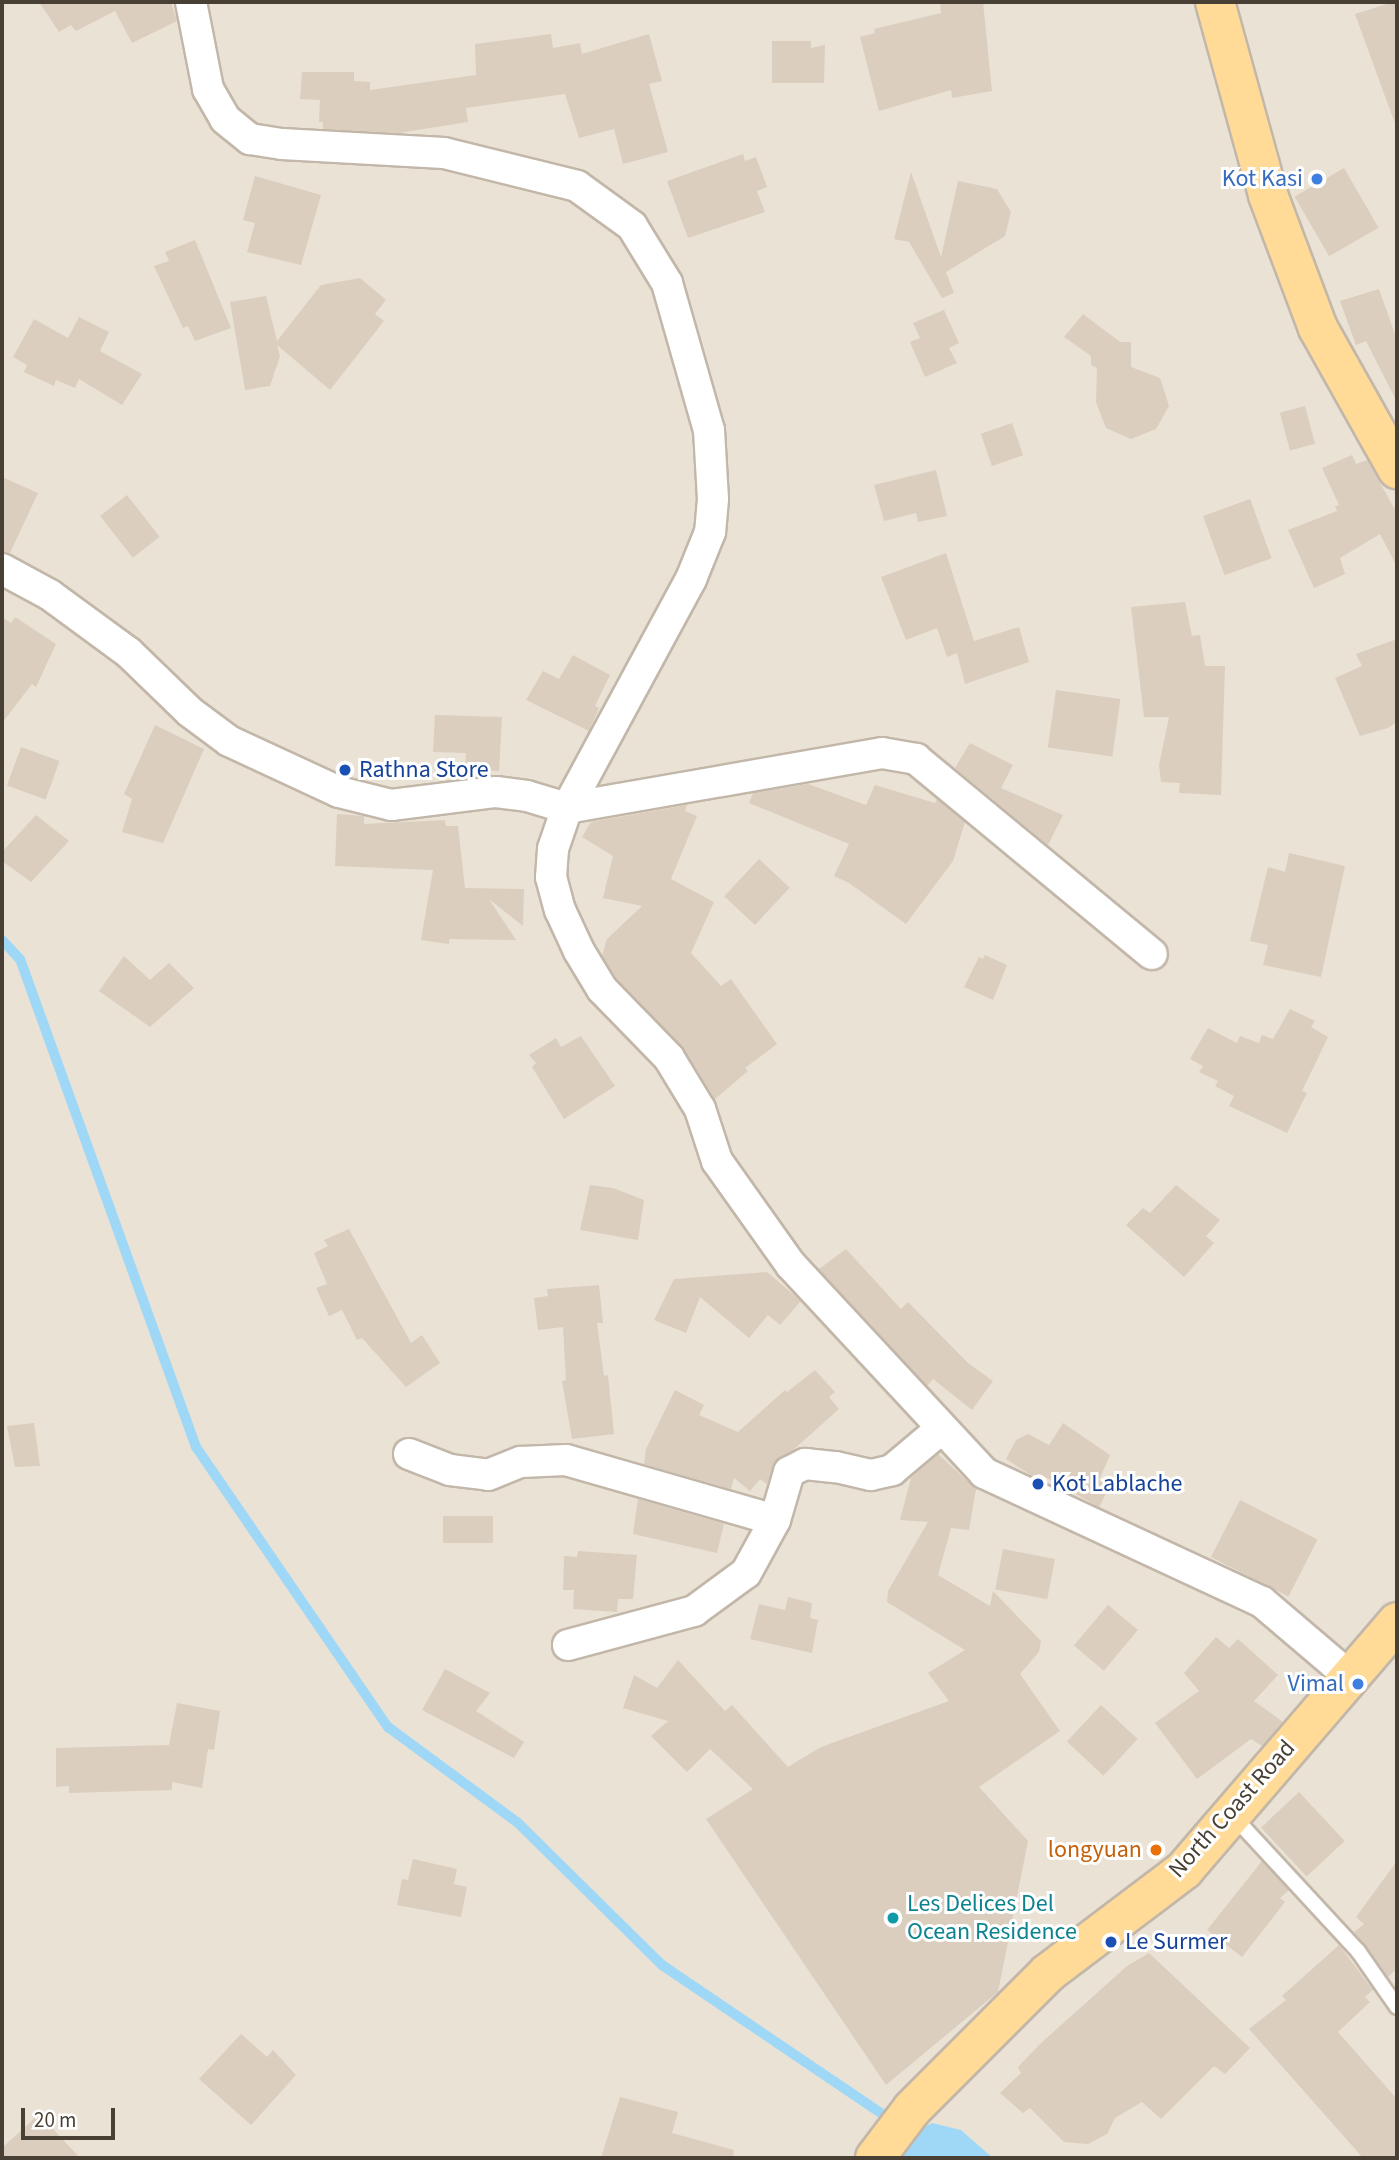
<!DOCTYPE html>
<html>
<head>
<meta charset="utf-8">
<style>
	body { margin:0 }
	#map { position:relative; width:1399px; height:2160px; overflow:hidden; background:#f5f0e8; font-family:"Source Sans 3",sans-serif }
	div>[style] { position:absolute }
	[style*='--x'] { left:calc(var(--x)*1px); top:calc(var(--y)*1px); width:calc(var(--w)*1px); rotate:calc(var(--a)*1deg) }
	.residential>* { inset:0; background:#eae2d5 }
	.water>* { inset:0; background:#9fd8f7 }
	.stream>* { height:10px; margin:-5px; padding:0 5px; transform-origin:5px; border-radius:5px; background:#9fd8f7 }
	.building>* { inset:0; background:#dbcebf; transform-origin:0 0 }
	.roads { filter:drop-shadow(2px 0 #c2b7a9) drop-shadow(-2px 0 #c2b7a9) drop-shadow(0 2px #c2b7a9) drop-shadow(0 -2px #c2b7a9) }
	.service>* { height:14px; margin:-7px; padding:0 7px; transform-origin:7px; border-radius:7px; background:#fff }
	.minor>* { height:30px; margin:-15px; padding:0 15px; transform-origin:15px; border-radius:15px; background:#fff }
	.primary>* { height:38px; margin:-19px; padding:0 19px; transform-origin:19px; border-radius:19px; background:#ffdb97 }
	.dots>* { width:19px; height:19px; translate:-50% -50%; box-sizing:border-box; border:4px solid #fff; border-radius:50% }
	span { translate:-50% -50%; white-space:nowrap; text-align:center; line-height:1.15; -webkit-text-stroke:6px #fff; paint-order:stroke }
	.shop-label { font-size:24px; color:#366cbe }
	.right { translate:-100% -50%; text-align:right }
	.transit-label { font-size:24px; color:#164399 }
	.left { translate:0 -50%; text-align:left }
	.street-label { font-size:24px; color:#494035 }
	.food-label { font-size:24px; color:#c56008 }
	.culture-label { font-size:24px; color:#0d838f }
	.frame { position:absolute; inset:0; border:4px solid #494035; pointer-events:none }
	.scale { position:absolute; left:21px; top:2108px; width:94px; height:32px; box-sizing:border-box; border:4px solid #494035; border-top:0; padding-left:9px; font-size:21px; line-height:24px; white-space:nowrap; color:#494035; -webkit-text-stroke:5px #fff; paint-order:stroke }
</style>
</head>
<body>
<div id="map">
	<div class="residential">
		<div style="clip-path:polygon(2px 2px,1397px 2px,1397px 2158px,993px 2158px,961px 2130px,912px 2135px,901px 2158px,2px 2158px)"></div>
	</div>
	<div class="water">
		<div style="clip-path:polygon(932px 2123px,961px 2130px,993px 2158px,901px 2158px,912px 2134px)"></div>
	</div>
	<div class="stream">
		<div style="--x:2;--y:940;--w:26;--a:47"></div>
		<div style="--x:20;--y:959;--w:519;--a:70.17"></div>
		<div style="--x:196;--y:1447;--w:340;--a:55.6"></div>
		<div style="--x:388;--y:1727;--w:160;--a:36.4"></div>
		<div style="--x:517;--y:1822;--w:204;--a:44.6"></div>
		<div style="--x:662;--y:1965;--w:280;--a:34.1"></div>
	</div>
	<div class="building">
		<div style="clip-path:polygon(39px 2px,171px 2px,177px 21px,132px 43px,115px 11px,76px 31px,71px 25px,59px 32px)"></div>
		<div style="clip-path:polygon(940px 2px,983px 2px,992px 91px,952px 98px,951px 90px,879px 111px,860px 37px,875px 33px,874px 29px,941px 13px)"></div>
		<div style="clip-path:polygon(1393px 2px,1397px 2px,1397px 121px,1394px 121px,1355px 14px)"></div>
		<div style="clip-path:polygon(551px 34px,553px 48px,580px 43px,582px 54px,649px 34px,662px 81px,649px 84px,668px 152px,623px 164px,614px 129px,579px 138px,565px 94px,466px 108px,468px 122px,398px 133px,323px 129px,323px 122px,319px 122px,320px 100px,300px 99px,302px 72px,354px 72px,354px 81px,370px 82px,370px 90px,476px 75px,475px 44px)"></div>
		<div style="clip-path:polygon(772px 41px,811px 41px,811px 48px,825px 45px,824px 83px,772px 83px)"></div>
		<div style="clip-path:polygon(743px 154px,745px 161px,756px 157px,767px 187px,757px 191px,765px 212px,688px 238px,667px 181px)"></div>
		<div style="left:1344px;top:168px;width:69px;height:57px;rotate:60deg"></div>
		<div style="clip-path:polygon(911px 172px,941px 257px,958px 181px,997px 189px,1011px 212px,1005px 236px,946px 272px,954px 293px,942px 298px,909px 242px,894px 239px)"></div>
		<div style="clip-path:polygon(255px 176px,321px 195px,301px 265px,247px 252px,255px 223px,243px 220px)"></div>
		<div style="clip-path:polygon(195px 240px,231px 328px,195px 341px,188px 326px,183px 328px,154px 266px,169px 261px,165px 252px)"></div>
		<div style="clip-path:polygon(360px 278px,386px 300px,375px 314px,384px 321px,330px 390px,277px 345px,280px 356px,270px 386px,245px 390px,230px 302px,266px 296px,277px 341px,321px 285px)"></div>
		<div style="clip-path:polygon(1379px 289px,1397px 340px,1397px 402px,1366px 341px,1356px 345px,1340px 301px)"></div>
		<div style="clip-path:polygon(944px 310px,959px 343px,949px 348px,957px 363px,925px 377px,910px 342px,920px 338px,913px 323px)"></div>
		<div style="clip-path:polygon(1083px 314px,1120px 342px,1131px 342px,1131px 367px,1160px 378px,1169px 406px,1156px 429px,1131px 439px,1106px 428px,1096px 402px,1097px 368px,1091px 365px,1091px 356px,1064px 337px)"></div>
		<div style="clip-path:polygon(79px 317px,109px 332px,100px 351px,142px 374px,122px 405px,79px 379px,75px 388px,56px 380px,54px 386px,24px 372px,27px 365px,13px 357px,34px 319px,68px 338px)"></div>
		<div style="left:1305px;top:406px;width:39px;height:26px;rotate:75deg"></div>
		<div style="left:1012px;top:423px;width:34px;height:33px;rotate:71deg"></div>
		<div style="clip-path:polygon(1352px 455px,1356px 464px,1367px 460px,1397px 513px,1397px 567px,1380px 534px,1340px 558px,1345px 574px,1314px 588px,1288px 530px,1337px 511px,1335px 506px,1339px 505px,1322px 468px)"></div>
		<div style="clip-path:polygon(936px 470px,947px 516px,918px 522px,916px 513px,884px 521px,874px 485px)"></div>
		<div style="clip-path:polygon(2px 477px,38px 493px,10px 553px,2px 552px)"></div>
		<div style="left:127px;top:495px;width:53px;height:34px;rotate:52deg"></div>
		<div style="left:1250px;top:499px;width:63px;height:50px;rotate:70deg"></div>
		<div style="clip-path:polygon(946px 553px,974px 641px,1019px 627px,1029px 662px,965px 684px,957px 653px,947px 657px,937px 628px,906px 640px,881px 577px)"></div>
		<div style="clip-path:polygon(1185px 602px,1192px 636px,1200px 635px,1205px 666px,1225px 666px,1221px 795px,1179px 793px,1180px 783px,1161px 782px,1159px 765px,1169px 717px,1144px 717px,1131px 607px)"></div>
		<div style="clip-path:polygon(2px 617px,11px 623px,15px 617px,56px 644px,36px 687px,32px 684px,2px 723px)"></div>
		<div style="clip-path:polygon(1397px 639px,1397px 722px,1388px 728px,1360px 736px,1335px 678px,1362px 666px,1356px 654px)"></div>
		<div style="clip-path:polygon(573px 655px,610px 675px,595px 706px,599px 708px,589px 731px,526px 700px,543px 671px,559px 679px)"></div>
		<div style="left:1056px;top:690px;width:65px;height:58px;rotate:8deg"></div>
		<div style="clip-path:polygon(435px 715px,502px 717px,499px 771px,465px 769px,466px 753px,433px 752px)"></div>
		<div style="clip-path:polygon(155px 725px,204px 749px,163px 843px,122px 832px,132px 799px,124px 794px)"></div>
		<div style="clip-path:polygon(970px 743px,1013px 765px,1001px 788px,1063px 815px,1048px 845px,955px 768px)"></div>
		<div style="left:21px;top:747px;width:41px;height:41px;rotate:20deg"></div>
		<div style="clip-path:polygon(808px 784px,866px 805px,875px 785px,935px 803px,937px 799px,965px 822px,953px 861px,906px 924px,849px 883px,834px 876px,849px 844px,749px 803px,753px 793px)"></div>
		<div style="clip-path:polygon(687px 805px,685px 811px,697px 816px,671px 879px,714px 902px,691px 953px,721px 986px,731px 979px,777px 1044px,745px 1068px,748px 1071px,715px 1099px,682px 1046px,616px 978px,602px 956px,607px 939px,642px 906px,603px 898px,613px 856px,582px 837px,591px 822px)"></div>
		<div style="clip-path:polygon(337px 814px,364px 816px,364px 824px,445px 820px,446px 826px,458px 826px,465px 888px,524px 889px,523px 926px,489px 899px,516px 940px,449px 939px,449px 944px,421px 940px,433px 870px,335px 866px)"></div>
		<div style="clip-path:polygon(36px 815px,69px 841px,31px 882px,2px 861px,2px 852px)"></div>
		<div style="clip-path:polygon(1289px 853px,1345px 866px,1321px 977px,1263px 965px,1268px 945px,1250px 941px,1268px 867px,1285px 872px)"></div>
		<div style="left:759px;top:859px;width:42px;height:51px;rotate:43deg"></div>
		<div style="clip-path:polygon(985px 955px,1007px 965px,993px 1000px,964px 987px,979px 957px,983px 959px)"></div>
		<div style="clip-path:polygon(124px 956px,150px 980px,169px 963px,194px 988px,150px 1027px,99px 991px)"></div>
		<div style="clip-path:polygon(1290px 1009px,1315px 1021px,1311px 1027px,1328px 1037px,1302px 1091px,1307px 1093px,1287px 1133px,1229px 1106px,1234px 1096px,1215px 1086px,1218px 1081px,1199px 1072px,1203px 1066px,1190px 1059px,1208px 1028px,1237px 1043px,1240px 1036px,1259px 1043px,1262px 1035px,1273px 1039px)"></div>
		<div style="clip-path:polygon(581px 1036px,615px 1086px,564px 1119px,532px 1067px,536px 1063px,529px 1055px,556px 1038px,561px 1047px)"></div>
		<div style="clip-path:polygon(590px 1185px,613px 1188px,644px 1200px,638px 1240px,580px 1230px)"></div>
		<div style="clip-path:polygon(1176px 1185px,1220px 1220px,1206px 1236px,1214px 1243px,1184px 1277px,1126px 1225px,1143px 1208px,1150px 1213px)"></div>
		<div style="clip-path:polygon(349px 1229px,411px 1343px,422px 1335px,440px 1363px,406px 1387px,362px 1338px,357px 1340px,342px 1310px,329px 1316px,316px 1288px,327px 1284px,314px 1253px,328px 1246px,324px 1240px)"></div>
		<div style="clip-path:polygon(846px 1249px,901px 1309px,908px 1302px,968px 1363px,993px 1381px,972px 1410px,933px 1379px,927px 1386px,819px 1269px)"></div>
		<div style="clip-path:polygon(767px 1272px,801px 1301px,780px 1325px,768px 1315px,749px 1338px,700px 1297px,686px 1333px,654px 1320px,674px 1279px)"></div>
		<div style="clip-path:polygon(599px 1285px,603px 1323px,597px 1323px,604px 1376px,608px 1375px,614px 1434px,572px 1439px,562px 1381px,566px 1380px,563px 1327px,538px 1330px,534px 1298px,548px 1296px,547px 1289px)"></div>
		<div style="clip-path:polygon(815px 1370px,835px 1392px,829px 1397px,839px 1409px,791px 1452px,776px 1460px,767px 1484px,760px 1479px,750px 1491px,734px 1478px,731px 1489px,644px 1464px,646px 1449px,675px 1390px,704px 1405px,699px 1415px,738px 1432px,785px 1390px,787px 1392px)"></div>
		<div style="clip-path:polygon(34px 1423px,40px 1466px,15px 1467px,7px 1426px)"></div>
		<div style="clip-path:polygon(1063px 1423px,1110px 1455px,1099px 1480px,1110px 1486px,1099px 1507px,1040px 1474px,1034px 1477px,1006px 1459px,1016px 1440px,1028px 1434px,1049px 1445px)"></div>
		<div style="clip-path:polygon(938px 1454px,976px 1489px,969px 1530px,951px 1528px,938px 1575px,990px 1606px,993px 1591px,1041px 1641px,1039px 1652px,1020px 1674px,1060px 1731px,979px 1787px,1028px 1841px,998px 1992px,886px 2085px,706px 1819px,753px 1789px,710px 1749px,687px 1772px,651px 1736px,668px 1721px,623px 1708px,634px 1675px,657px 1688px,678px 1660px,725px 1711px,732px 1705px,788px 1767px,821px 1747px,949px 1701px,928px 1673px,965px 1650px,887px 1602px,888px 1591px,928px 1522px,900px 1520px,911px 1478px)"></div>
		<div style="clip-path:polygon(638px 1499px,724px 1524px,717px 1553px,633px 1534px)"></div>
		<div style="left:1240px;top:1500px;width:87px;height:64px;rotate:27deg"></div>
		<div style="left:493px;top:1516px;width:27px;height:50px;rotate:90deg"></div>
		<div style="left:1003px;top:1549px;width:53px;height:41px;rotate:11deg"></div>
		<div style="clip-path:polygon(578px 1551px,637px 1555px,633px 1599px,618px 1599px,617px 1612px,573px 1609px,574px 1590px,563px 1590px,564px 1556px,577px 1557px)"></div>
		<div style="clip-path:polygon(788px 1597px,812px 1603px,810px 1618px,818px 1620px,812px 1653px,750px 1639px,759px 1604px,785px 1610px)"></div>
		<div style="left:1108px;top:1605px;width:39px;height:53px;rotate:40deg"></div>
		<div style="clip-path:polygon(1216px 1637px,1229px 1648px,1238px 1639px,1278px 1675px,1254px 1701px,1283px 1722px,1262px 1746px,1251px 1739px,1197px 1779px,1155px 1723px,1199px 1691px,1184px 1673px)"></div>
		<div style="clip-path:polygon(445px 1669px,490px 1693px,476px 1711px,524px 1742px,514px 1758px,422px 1710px)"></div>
		<div style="clip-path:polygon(177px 1703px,220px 1711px,214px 1750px,208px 1749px,202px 1788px,172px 1782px,172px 1790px,69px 1793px,69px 1786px,56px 1787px,56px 1748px,169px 1745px)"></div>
		<div style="left:1101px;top:1705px;width:50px;height:50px;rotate:43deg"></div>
		<div style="left:1299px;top:1792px;width:67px;height:52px;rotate:47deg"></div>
		<div style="clip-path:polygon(413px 1859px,457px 1869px,454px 1884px,467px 1887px,461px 1917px,397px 1905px,402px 1879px,408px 1880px)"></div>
		<div style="clip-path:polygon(1262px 1861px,1289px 1890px,1280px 1898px,1285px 1902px,1242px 1957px,1207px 1930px)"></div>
		<div style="clip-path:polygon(1397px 1861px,1397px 1968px,1388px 1977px,1354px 1932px,1364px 1924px,1356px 1917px)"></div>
		<div style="clip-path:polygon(1339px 1945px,1373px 1990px,1365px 1997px,1370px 2002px,1338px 2032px,1397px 2099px,1397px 2158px,1363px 2158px,1249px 2029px,1286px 2000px,1282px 1996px)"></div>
		<div style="clip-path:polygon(1149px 1953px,1250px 2048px,1225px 2074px,1214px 2066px,1161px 2119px,1142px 2102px,1115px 2118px,1107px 2134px,1088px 2144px,1064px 2142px,1030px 2108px,1023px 2113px,1000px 2093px,1021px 2073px,1018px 2067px,1040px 2044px,1127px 1966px)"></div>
		<div style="clip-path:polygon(241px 2034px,267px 2057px,273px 2050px,296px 2075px,251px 2125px,199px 2079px)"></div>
		<div style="clip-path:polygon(620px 2097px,678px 2112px,672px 2133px,734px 2150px,733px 2158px,601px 2158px)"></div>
		<div style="clip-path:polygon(39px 2114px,80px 2158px,2px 2158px,2px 2148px)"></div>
	</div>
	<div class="roads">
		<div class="service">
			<div style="--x:1233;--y:1816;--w:184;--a:47.2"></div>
			<div style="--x:1358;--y:1951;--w:68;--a:55.1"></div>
		</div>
		<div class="minor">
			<div style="--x:191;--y:2;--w:89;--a:78.9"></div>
			<div style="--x:208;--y:89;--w:34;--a:60"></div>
			<div style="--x:225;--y:119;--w:32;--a:39"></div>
			<div style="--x:250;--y:139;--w:32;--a:9"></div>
			<div style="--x:282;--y:144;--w:162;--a:3.2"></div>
			<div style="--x:444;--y:153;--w:137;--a:13.9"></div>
			<div style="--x:577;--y:186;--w:68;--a:36"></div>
			<div style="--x:632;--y:226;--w:67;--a:58.4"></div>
			<div style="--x:667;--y:283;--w:153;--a:74.1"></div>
			<div style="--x:709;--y:430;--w:69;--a:86.7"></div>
			<div style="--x:713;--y:499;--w:33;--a:95"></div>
			<div style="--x:710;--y:532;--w:51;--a:112"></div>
			<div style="--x:691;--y:579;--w:260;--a:118.4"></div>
			<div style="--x:567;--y:808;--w:43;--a:108.9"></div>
			<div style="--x:553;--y:849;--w:28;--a:94"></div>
			<div style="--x:551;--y:877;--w:34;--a:75"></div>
			<div style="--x:560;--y:910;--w:45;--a:65.1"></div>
			<div style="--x:579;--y:951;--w:44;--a:58.8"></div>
			<div style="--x:602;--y:989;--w:96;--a:45.8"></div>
			<div style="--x:669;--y:1058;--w:60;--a:58.7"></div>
			<div style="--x:700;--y:1109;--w:55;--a:71.9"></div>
			<div style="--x:717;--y:1161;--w:128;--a:54.6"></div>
			<div style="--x:791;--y:1265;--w:284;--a:47.1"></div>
			<div style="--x:984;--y:1473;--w:306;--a:24.9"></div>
			<div style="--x:1262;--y:1602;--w:114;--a:40.4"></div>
			<div style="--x:2;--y:569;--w:55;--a:28.4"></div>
			<div style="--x:50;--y:595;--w:97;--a:36.2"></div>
			<div style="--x:128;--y:652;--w:86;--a:44.1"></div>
			<div style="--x:190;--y:712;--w:49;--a:36.6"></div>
			<div style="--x:229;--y:741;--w:121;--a:24.9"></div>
			<div style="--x:339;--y:792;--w:54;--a:14"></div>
			<div style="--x:391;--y:805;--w:106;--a:-7.1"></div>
			<div style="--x:496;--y:792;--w:31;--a:7"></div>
			<div style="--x:527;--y:796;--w:42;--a:16.7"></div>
			<div style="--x:567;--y:808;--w:320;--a:-9.9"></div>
			<div style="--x:882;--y:753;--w:35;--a:10"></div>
			<div style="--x:916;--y:759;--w:306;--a:39.6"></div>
			<div style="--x:409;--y:1454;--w:44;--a:21.3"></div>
			<div style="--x:450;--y:1470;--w:38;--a:7"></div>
			<div style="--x:488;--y:1475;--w:35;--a:-22"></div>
			<div style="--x:521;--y:1462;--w:45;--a:-2.5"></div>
			<div style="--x:566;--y:1460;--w:217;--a:16"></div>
			<div style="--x:568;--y:1645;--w:131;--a:-15.1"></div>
			<div style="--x:694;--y:1611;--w:64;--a:-36.2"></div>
			<div style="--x:746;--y:1573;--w:60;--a:-61.3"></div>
			<div style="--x:775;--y:1520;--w:50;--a:-73.7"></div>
			<div style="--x:789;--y:1472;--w:18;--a:-27"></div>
			<div style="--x:805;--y:1464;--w:31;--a:6"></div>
			<div style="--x:836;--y:1467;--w:36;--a:13"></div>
			<div style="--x:871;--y:1475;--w:22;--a:-13"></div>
			<div style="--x:892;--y:1470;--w:65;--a:-40"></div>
		</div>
		<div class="primary">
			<div style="--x:1215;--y:2;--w:200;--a:74.6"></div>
			<div style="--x:1268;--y:195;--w:142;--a:69.4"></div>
			<div style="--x:1318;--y:328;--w:162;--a:60.7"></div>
			<div style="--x:875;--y:2158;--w:61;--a:-52.9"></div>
			<div style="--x:912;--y:2109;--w:192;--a:-45"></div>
			<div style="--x:1048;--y:1973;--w:171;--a:-37.1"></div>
			<div style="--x:1184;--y:1870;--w:327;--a:-49.3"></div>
		</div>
	</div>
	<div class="dots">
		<div style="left:1317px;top:179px;background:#3f7fe0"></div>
		<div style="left:345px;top:770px;background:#1a4fb4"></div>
		<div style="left:1038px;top:1484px;background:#1a4fb4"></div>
		<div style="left:1358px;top:1684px;background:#3f7fe0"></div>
		<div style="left:1156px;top:1850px;background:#e8710a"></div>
		<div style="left:893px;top:1918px;background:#0f9aa8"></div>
		<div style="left:1111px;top:1942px;background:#1a4fb4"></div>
	</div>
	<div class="shop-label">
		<span class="right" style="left:1303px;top:179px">Kot Kasi</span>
		<span class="right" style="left:1344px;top:1684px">Vimal</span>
	</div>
	<div class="transit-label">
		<span class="left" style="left:359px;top:770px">Rathna Store</span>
		<span class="left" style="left:1052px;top:1484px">Kot Lablache</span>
		<span class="left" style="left:1125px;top:1942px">Le Surmer</span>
	</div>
	<div class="street-label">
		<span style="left:1232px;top:1809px;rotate:-48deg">North Coast Road</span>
	</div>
	<div class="food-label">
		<span class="right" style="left:1142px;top:1850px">longyuan</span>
	</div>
	<div class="culture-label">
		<span class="left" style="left:907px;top:1918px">Les Delices Del<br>Ocean Residence</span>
	</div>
	<div class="frame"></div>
	<div class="scale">20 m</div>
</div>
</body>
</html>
